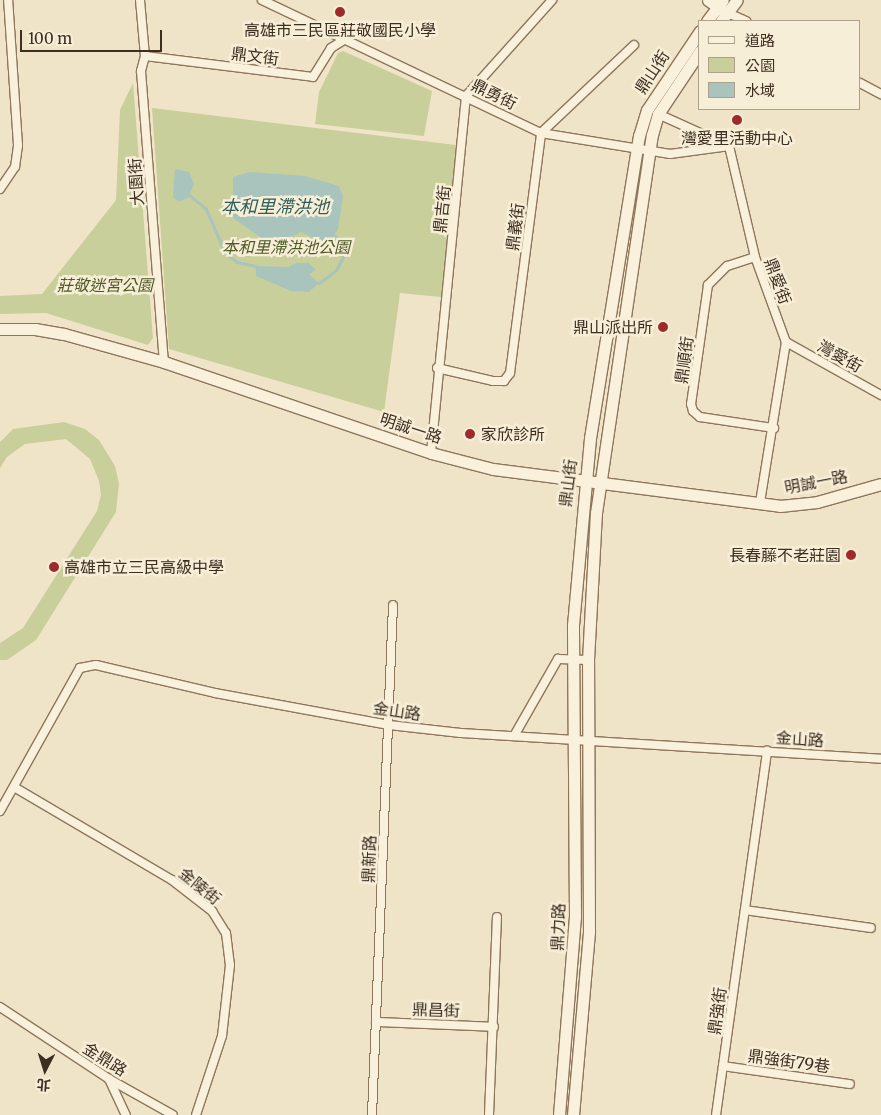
<!DOCTYPE html>
<html>
<head>
<meta charset="utf-8">
<style>
	body { margin:0 }
	#map { position:relative; width:881px; height:1115px; overflow:hidden; background:#f0e4c8; font-family:Merriweather,"Noto Sans TC",serif }
	div>[style] { position:absolute }
	[style*='--x'] { left:calc(var(--x)*1px); top:calc(var(--y)*1px); width:calc(var(--w)*1px); rotate:calc(var(--a)*1deg) }
	.green>* { inset:0; background:#c9cf9b }
	.water>* { inset:0; background:#a9c4bc }
	.stream>* { height:3px; margin:-1.5px; padding:0 1.5px; transform-origin:1.5px; border-radius:1.5px; background:#a9c4bc }
	.roads { filter:drop-shadow(1px 0 #8d765c) drop-shadow(-1px 0 #8d765c) drop-shadow(0 1px #8d765c) drop-shadow(0 -1px #8d765c) }
	.street>* { height:8px; margin:-4px; padding:0 4px; transform-origin:4px; border-radius:4px; background:#faf1dc }
	.secondary>* { height:11px; margin:-5.5px; padding:0 5.5px; transform-origin:5.5px; border-radius:5.5px; background:#faf1dc }
	.dots>* { width:14px; height:14px; translate:-50% -50%; box-sizing:border-box; border:2px solid #f7eed8; border-radius:50% }
	span { translate:-50% -50%; white-space:nowrap; text-align:center; line-height:1.15; -webkit-text-stroke:5px #f7eed8; paint-order:stroke }
	.poi-label { font-size:16px; color:#3d2e20 }
	.right { translate:-100% -50%; text-align:right }
	.left { translate:0 -50%; text-align:left }
	.street-label { font-size:16px; color:#3d2e20 }
	.park-label { font-size:16px; color:#4d5a26; font-style:italic }
	.water-label { font-size:18px; color:#2f5d5a; font-style:italic }
	.legend { position:absolute; left:698px; top:20px; width:162px; height:90px; box-sizing:border-box; background:#f7eed8; border:1px solid #ada18e; margin:0; padding:6px 9px; list-style:none; font-size:15px; color:#3d2e20 }
	.legend li { display:flex; align-items:center; gap:10px; height:25px }
	.legend b { width:25px; border:1px solid #ada18e }
	.north { position:absolute; left:20px; top:1045px; width:50px; height:50px; -webkit-text-stroke:4px #f7eed8; paint-order:stroke; rotate:185deg; font-size:14px; font-weight:700; line-height:20px; text-align:center; color:#3d2e20 }
	.north::after { content:''; display:block; margin:auto; width:18px; height:22px; background:#3d2e20; clip-path:polygon(50% 0,100% 100%,50% 72%,0 100%) }
	.scale { position:absolute; left:20px; top:30px; width:142px; height:22px; box-sizing:border-box; border:2px solid #3d2e20; border-top:0; padding-left:6px; font-size:15px; line-height:18px; white-space:nowrap; color:#3d2e20; -webkit-text-stroke:4px #f7eed8; paint-order:stroke }
</style>
</head>
<body>
<div id="map">
	<div class="green">
		<div style="clip-path:polygon(343px 51px,432px 91px,424px 136px,315px 124px,319px 92px,338px 53px)"></div>
		<div style="clip-path:polygon(133px 83px,153px 338px,148px 345px,46px 313px,0 314px,0 296px,42px 294px,116px 200px,120px 110px)"></div>
		<div style="clip-path:polygon(152px 108px,456px 145px,441px 297px,400px 293px,384px 412px,169px 349px)"></div>
		<div style="clip-path:polygon(64px 422px,85px 429px,99px 440px,115px 466px,119px 484px,116px 512px,36px 640px,7px 660px,0 660px,0 643px,23px 628px,97px 511px,101px 495px,99px 481px,90px 459px,66px 439px,25px 444px,7px 457px,0 468px,0 442px,13px 429px)"></div>
	</div>
	<div class="water">
		<div style="clip-path:polygon(175px 169px,189px 172px,194px 184px,188px 198px,179px 202px,173px 197px)"></div>
		<div style="clip-path:polygon(249px 172px,305px 176px,339px 186px,343px 196px,338px 229px,320px 257px,318px 240px,301px 232px,289px 238px,287px 247px,294px 249px,292px 256px,268px 256px,260px 237px,233px 218px,233px 177px)"></div>
		<div style="clip-path:polygon(296px 263px,309px 263px,316px 270px,309px 274px,319px 283px,309px 292px,291px 291px,256px 276px,256px 266px,288px 267px)"></div>
	</div>
	<div class="stream">
		<div style="--x:189;--y:195;--w:22;--a:39"></div>
		<div style="--x:206;--y:209;--w:48;--a:66.6"></div>
		<div style="--x:225;--y:253;--w:15;--a:37"></div>
		<div style="--x:237;--y:262;--w:19;--a:12"></div>
		<div style="--x:319;--y:283;--w:21;--a:-37"></div>
		<div style="--x:336;--y:270;--w:15;--a:-62"></div>
		<div style="--x:343;--y:257;--w:14;--a:-86"></div>
		<div style="--x:344;--y:243;--w:13;--a:-141"></div>
	</div>
	<div class="roads">
		<div class="street">
			<div style="--x:140;--y:0;--w:56;--a:84.9"></div>
			<div style="--x:145;--y:56;--w:16;--a:105"></div>
			<div style="--x:141;--y:71;--w:292;--a:85.5"></div>
			<div style="--x:262;--y:0;--w:309;--a:25.5"></div>
			<div style="--x:541;--y:133;--w:131;--a:9.2"></div>
			<div style="--x:670;--y:154;--w:60;--a:-7.7"></div>
			<div style="--x:728;--y:13;--w:20;--a:24"></div>
			<div style="--x:145;--y:56;--w:169;--a:7.1"></div>
			<div style="--x:313;--y:77;--w:34;--a:-58"></div>
			<div style="--x:331;--y:48;--w:15;--a:-32"></div>
			<div style="--x:860;--y:83;--w:24;--a:28"></div>
			<div style="--x:658;--y:114;--w:78;--a:24.3"></div>
			<div style="--x:729;--y:146;--w:114;--a:76.8"></div>
			<div style="--x:755;--y:257;--w:90;--a:70"></div>
			<div style="--x:786;--y:342;--w:163;--a:99.2"></div>
			<div style="--x:0;--y:189;--w:27;--a:-56"></div>
			<div style="--x:15;--y:167;--w:22;--a:-82"></div>
			<div style="--x:18;--y:145;--w:145;--a:-93.9"></div>
			<div style="--x:755;--y:257;--w:29;--a:162"></div>
			<div style="--x:727;--y:266;--w:27;--a:135"></div>
			<div style="--x:708;--y:285;--w:120;--a:98.1"></div>
			<div style="--x:691;--y:404;--w:7;--a:74"></div>
			<div style="--x:693;--y:411;--w:9;--a:41"></div>
			<div style="--x:700;--y:417;--w:75;--a:8.5"></div>
			<div style="--x:786;--y:342;--w:109;--a:29.2"></div>
			<div style="--x:437;--y:368;--w:57;--a:13.1"></div>
			<div style="--x:493;--y:381;--w:11;--a:0"></div>
			<div style="--x:504;--y:381;--w:10;--a:-53"></div>
			<div style="--x:510;--y:373;--w:242;--a:-82.6"></div>
			<div style="--x:541;--y:133;--w:128;--a:-43.4"></div>
			<div style="--x:431;--y:453;--w:359;--a:-84.4"></div>
			<div style="--x:466;--y:96;--w:129;--a:-48.1"></div>
			<div style="--x:514;--y:736;--w:89;--a:-60.3"></div>
			<div style="--x:558;--y:659;--w:30;--a:2"></div>
			<div style="--x:14;--y:787;--w:183;--a:30.5"></div>
			<div style="--x:172;--y:880;--w:51;--a:37.8"></div>
			<div style="--x:212;--y:911;--w:26;--a:58"></div>
			<div style="--x:226;--y:933;--w:32;--a:83"></div>
			<div style="--x:230;--y:965;--w:71;--a:96.4"></div>
			<div style="--x:222;--y:1036;--w:83;--a:108.2"></div>
			<div style="--x:0;--y:811;--w:164;--a:-60.8"></div>
			<div style="--x:80;--y:668;--w:16;--a:-11"></div>
			<div style="--x:96;--y:665;--w:122;--a:13.2"></div>
			<div style="--x:215;--y:693;--w:177;--a:10.4"></div>
			<div style="--x:389;--y:725;--w:72;--a:6.3"></div>
			<div style="--x:461;--y:733;--w:421;--a:3.5"></div>
			<div style="--x:745;--y:910;--w:127;--a:8.1"></div>
			<div style="--x:0;--y:1007;--w:131;--a:33.4"></div>
			<div style="--x:109;--y:1079;--w:73;--a:29.4"></div>
			<div style="--x:376;--y:1022;--w:118;--a:2.4"></div>
			<div style="--x:723;--y:1066;--w:128;--a:8.1"></div>
			<div style="--x:109;--y:1079;--w:40;--a:65"></div>
			<div style="--x:372;--y:1115;--w:510;--a:-87.64"></div>
			<div style="--x:489;--y:1115;--w:198;--a:-87.7"></div>
			<div style="--x:716;--y:1115;--w:368;--a:-82"></div>
		</div>
		<div class="secondary">
			<div style="--x:708;--y:0;--w:19;--a:35"></div>
			<div style="--x:707;--y:21;--w:26;--a:-53"></div>
			<div style="--x:721;--y:21;--w:26;--a:-53"></div>
			<div style="--x:0;--y:329;--w:35;--a:0"></div>
			<div style="--x:35;--y:329;--w:29;--a:10"></div>
			<div style="--x:64;--y:334;--w:104;--a:15.6"></div>
			<div style="--x:164;--y:362;--w:282;--a:18.8"></div>
			<div style="--x:431;--y:453;--w:64;--a:14.5"></div>
			<div style="--x:493;--y:469;--w:289;--a:7.3"></div>
			<div style="--x:780;--y:506;--w:37;--a:-6"></div>
			<div style="--x:817;--y:502;--w:66;--a:-15.7"></div>
			<div style="--x:559;--y:1115;--w:199;--a:-85.4"></div>
			<div style="--x:575;--y:917;--w:292;--a:-90.4"></div>
			<div style="--x:573;--y:625;--w:188;--a:-84.8"></div>
			<div style="--x:590;--y:438;--w:306;--a:-80.8"></div>
			<div style="--x:639;--y:136;--w:27;--a:-73"></div>
			<div style="--x:647;--y:110;--w:95;--a:-56.1"></div>
			<div style="--x:573;--y:1115;--w:185;--a:-85"></div>
			<div style="--x:589;--y:931;--w:271;--a:-90.2"></div>
			<div style="--x:588;--y:660;--w:147;--a:-86.9"></div>
			<div style="--x:596;--y:513;--w:382;--a:-81.6"></div>
			<div style="--x:652;--y:135;--w:22;--a:-74"></div>
			<div style="--x:658;--y:114;--w:76;--a:-56.3"></div>
		</div>
	</div>
	<div class="dots">
		<div style="left:340px;top:12px;background:#9e2a2b"></div>
		<div style="left:737px;top:120px;background:#9e2a2b"></div>
		<div style="left:663px;top:327px;background:#9e2a2b"></div>
		<div style="left:470px;top:434px;background:#9e2a2b"></div>
		<div style="left:851px;top:555px;background:#9e2a2b"></div>
		<div style="left:54px;top:567px;background:#9e2a2b"></div>
	</div>
	<div class="poi-label">
		<span style="left:340px;top:30px">高雄市三民區莊敬國民小學</span>
		<span style="left:737px;top:138px">灣愛里活動中心</span>
		<span class="right" style="left:653px;top:327px">鼎山派出所</span>
		<span class="left" style="left:481px;top:434px">家欣診所</span>
		<span class="right" style="left:841px;top:555px">長春藤不老莊園</span>
		<span class="left" style="left:64px;top:567px">高雄市立三民高級中學</span>
	</div>
	<div class="street-label">
		<span style="left:255px;top:56px;rotate:7deg">鼎文街</span>
		<span style="left:652px;top:72px;rotate:-57deg">鼎山街</span>
		<span style="left:494px;top:94px;rotate:26deg">鼎勇街</span>
		<span style="left:136px;top:182px;rotate:-94deg">大園街</span>
		<span style="left:442px;top:209px;rotate:-84deg">鼎吉街</span>
		<span style="left:515px;top:227px;rotate:-83deg">鼎義街</span>
		<span style="left:778px;top:281px;rotate:70deg">鼎愛街</span>
		<span style="left:840px;top:356px;rotate:29deg">灣愛街</span>
		<span style="left:684px;top:360px;rotate:-82deg">鼎順街</span>
		<span style="left:411px;top:428px;rotate:18deg">明誠一路</span>
		<span style="left:816px;top:482px;rotate:-11deg">明誠一路</span>
		<span style="left:568px;top:483px;rotate:-83deg">鼎山街</span>
		<span style="left:397px;top:711px;rotate:8deg">金山路</span>
		<span style="left:800px;top:739px;rotate:4deg">金山路</span>
		<span style="left:369px;top:859px;rotate:-88deg">鼎新路</span>
		<span style="left:200px;top:886px;rotate:39deg">金陵街</span>
		<span style="left:558px;top:927px;rotate:-88deg">鼎力路</span>
		<span style="left:436px;top:1010px;rotate:2deg">鼎昌街</span>
		<span style="left:717px;top:1011px;rotate:-82deg">鼎強街</span>
		<span style="left:105px;top:1059px;rotate:32deg">金鼎路</span>
		<span style="left:789px;top:1061px;rotate:8deg">鼎強街79巷</span>
	</div>
	<div class="park-label">
		<span style="left:286px;top:247px">本和里滯洪池公園</span>
		<span style="left:105px;top:285px">莊敬迷宮公園</span>
	</div>
	<div class="water-label">
		<span style="left:275px;top:207px">本和里滯洪池</span>
	</div>
	<ul class="legend">
	<li><b style="height:6px;background:#faf1dc"></b>道路</li>
	<li><b style="height:14px;background:#c9cf9b"></b>公園</li>
	<li><b style="height:14px;background:#a9c4bc"></b>水域</li>
	</ul>
	<div class="north">北</div>
	<div class="scale">100 m</div>
</div>
</body>
</html>
